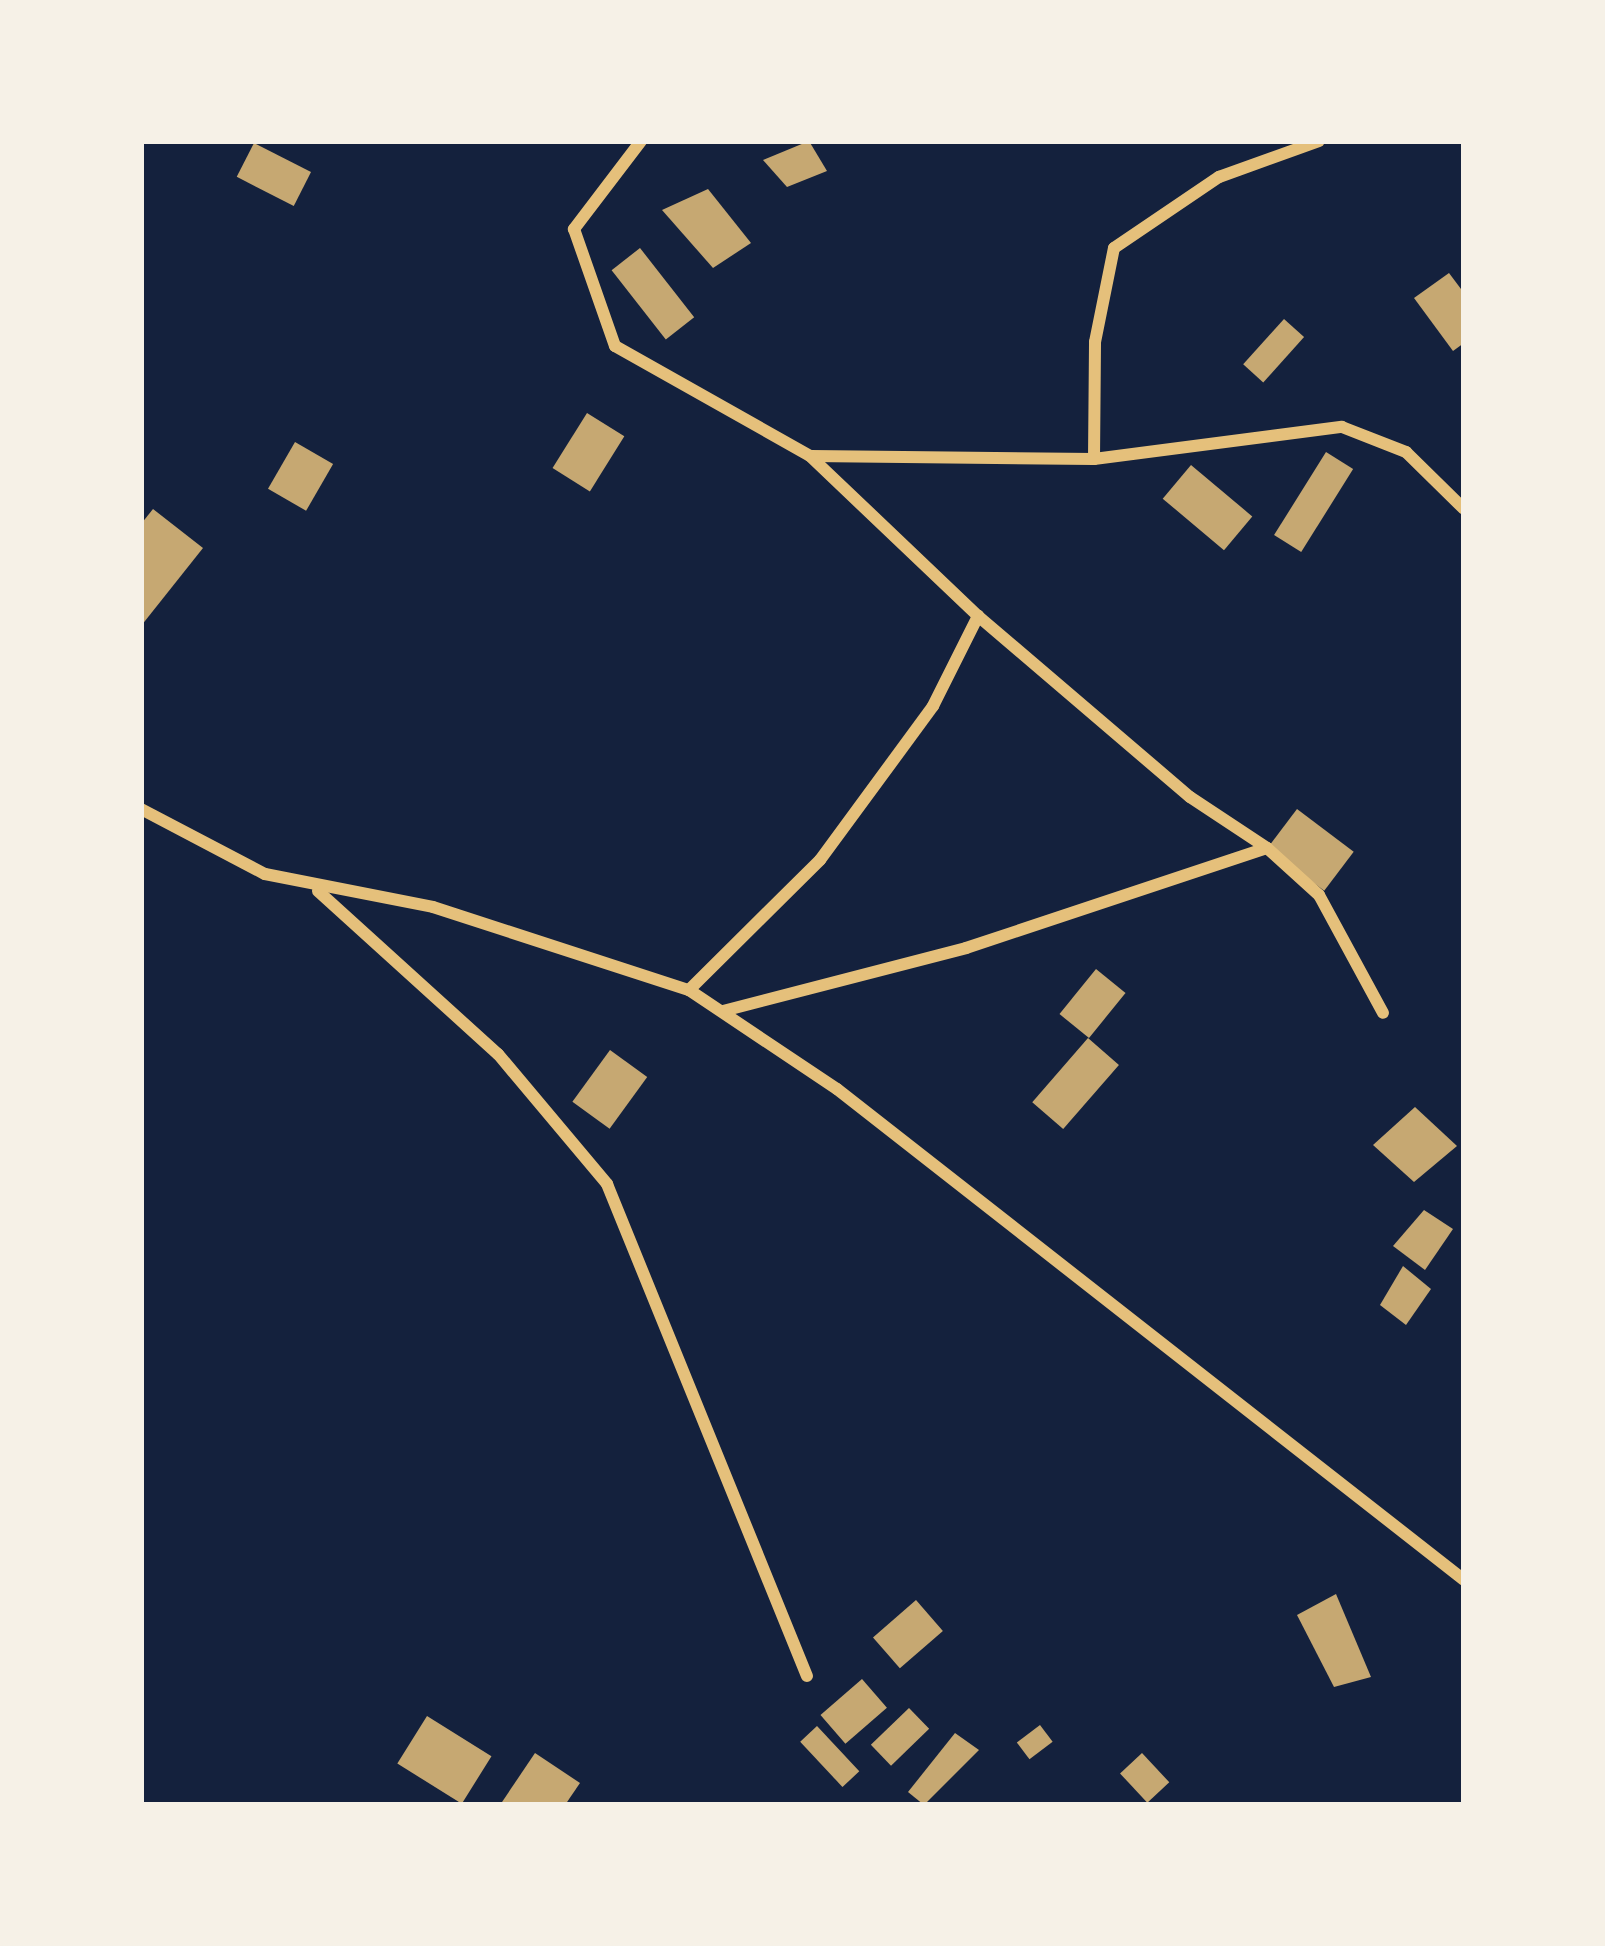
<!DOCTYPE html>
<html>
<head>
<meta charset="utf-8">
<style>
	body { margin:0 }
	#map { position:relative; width:1605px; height:1946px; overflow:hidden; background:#14213d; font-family:"Zilla Slab",serif }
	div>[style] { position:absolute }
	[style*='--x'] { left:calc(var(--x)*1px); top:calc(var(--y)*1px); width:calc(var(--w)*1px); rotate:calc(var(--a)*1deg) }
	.building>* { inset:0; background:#c6a872; transform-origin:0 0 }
	.minor>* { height:12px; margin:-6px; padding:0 6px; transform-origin:6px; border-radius:6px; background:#e5c07b }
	span { translate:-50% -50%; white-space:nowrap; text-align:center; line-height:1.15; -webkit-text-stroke:9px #f6f1e7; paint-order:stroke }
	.frame { position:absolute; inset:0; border:144px solid #f6f1e7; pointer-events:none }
</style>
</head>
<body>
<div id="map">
	<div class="building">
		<div style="clip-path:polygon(809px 141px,827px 171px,787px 187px,763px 160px)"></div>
		<div style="left:254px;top:143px;width:64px;height:38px;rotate:27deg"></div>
		<div style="clip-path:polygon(708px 189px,751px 243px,713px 268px,662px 210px)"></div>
		<div style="left:640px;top:248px;width:88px;height:36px;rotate:52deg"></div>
		<div style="clip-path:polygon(1449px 273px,1464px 293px,1464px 343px,1453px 351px,1414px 298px)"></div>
		<div style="left:1284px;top:319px;width:27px;height:61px;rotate:42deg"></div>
		<div style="left:587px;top:413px;width:44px;height:65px;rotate:32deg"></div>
		<div style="left:295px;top:442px;width:44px;height:54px;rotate:30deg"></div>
		<div style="left:1326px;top:452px;width:32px;height:98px;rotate:32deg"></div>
		<div style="left:1191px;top:465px;width:80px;height:44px;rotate:40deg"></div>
		<div style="clip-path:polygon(153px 509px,203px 548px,141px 626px,141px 524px)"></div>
		<div style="left:1297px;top:809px;width:71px;height:49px;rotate:37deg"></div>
		<div style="left:1096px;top:969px;width:38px;height:58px;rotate:39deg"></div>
		<div style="left:1088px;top:1038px;width:41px;height:85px;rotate:41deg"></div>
		<div style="left:610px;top:1050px;width:46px;height:64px;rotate:36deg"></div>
		<div style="clip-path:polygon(1415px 1107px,1457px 1146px,1414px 1182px,1373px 1145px)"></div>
		<div style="clip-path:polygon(1424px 1210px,1453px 1229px,1425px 1270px,1393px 1246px)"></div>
		<div style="clip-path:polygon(1403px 1266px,1431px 1289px,1406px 1325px,1380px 1305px)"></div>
		<div style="clip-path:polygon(1336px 1594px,1371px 1677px,1334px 1687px,1297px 1615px)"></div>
		<div style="left:916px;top:1600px;width:41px;height:57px;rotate:49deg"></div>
		<div style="left:862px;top:1679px;width:38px;height:55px;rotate:49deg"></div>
		<div style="left:909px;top:1708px;width:29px;height:53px;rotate:46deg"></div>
		<div style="left:427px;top:1716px;width:76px;height:56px;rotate:32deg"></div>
		<div style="left:1040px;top:1725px;width:21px;height:29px;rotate:53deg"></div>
		<div style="left:817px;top:1726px;width:62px;height:23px;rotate:47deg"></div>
		<div style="clip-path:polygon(955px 1733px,979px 1750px,924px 1805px,908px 1792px)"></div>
		<div style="clip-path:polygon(535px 1753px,580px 1783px,565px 1805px,500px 1805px)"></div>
		<div style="left:1142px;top:1753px;width:40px;height:30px;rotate:47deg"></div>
	</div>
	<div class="minor">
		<div style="--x:641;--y:141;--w:111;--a:127.3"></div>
		<div style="--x:574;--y:229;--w:124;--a:70.7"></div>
		<div style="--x:615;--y:346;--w:224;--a:29.4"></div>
		<div style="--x:810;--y:456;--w:232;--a:43.6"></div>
		<div style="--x:978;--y:616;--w:279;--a:40.5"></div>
		<div style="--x:1190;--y:797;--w:92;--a:33.5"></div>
		<div style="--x:1267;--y:848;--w:70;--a:42.1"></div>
		<div style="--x:1319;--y:895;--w:134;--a:61.5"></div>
		<div style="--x:811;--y:456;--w:283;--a:0.6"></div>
		<div style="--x:1094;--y:459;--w:250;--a:-7.4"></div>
		<div style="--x:1342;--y:427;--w:69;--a:21.3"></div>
		<div style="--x:1406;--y:452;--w:81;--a:44.5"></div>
		<div style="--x:1094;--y:459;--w:117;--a:-89.5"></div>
		<div style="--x:1095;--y:342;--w:96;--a:-78.6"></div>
		<div style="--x:1114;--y:248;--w:127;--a:-34.1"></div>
		<div style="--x:1219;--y:177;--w:106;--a:-19.8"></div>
		<div style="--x:141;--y:809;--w:140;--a:27.7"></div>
		<div style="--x:265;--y:874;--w:171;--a:11.1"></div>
		<div style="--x:433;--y:907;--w:269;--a:18"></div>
		<div style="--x:689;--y:990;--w:178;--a:33.8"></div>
		<div style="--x:837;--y:1089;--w:796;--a:38.06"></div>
		<div style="--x:318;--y:891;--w:243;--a:42.2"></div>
		<div style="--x:498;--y:1054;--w:170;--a:50"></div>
		<div style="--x:607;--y:1184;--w:531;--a:67.88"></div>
		<div style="--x:689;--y:990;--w:185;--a:-44.8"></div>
		<div style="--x:820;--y:860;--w:191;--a:-53.7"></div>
		<div style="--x:933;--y:706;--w:101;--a:-63.4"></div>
		<div style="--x:723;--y:1011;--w:251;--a:-14.5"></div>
		<div style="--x:966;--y:948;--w:317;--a:-18.4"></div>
	</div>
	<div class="frame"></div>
</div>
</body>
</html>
